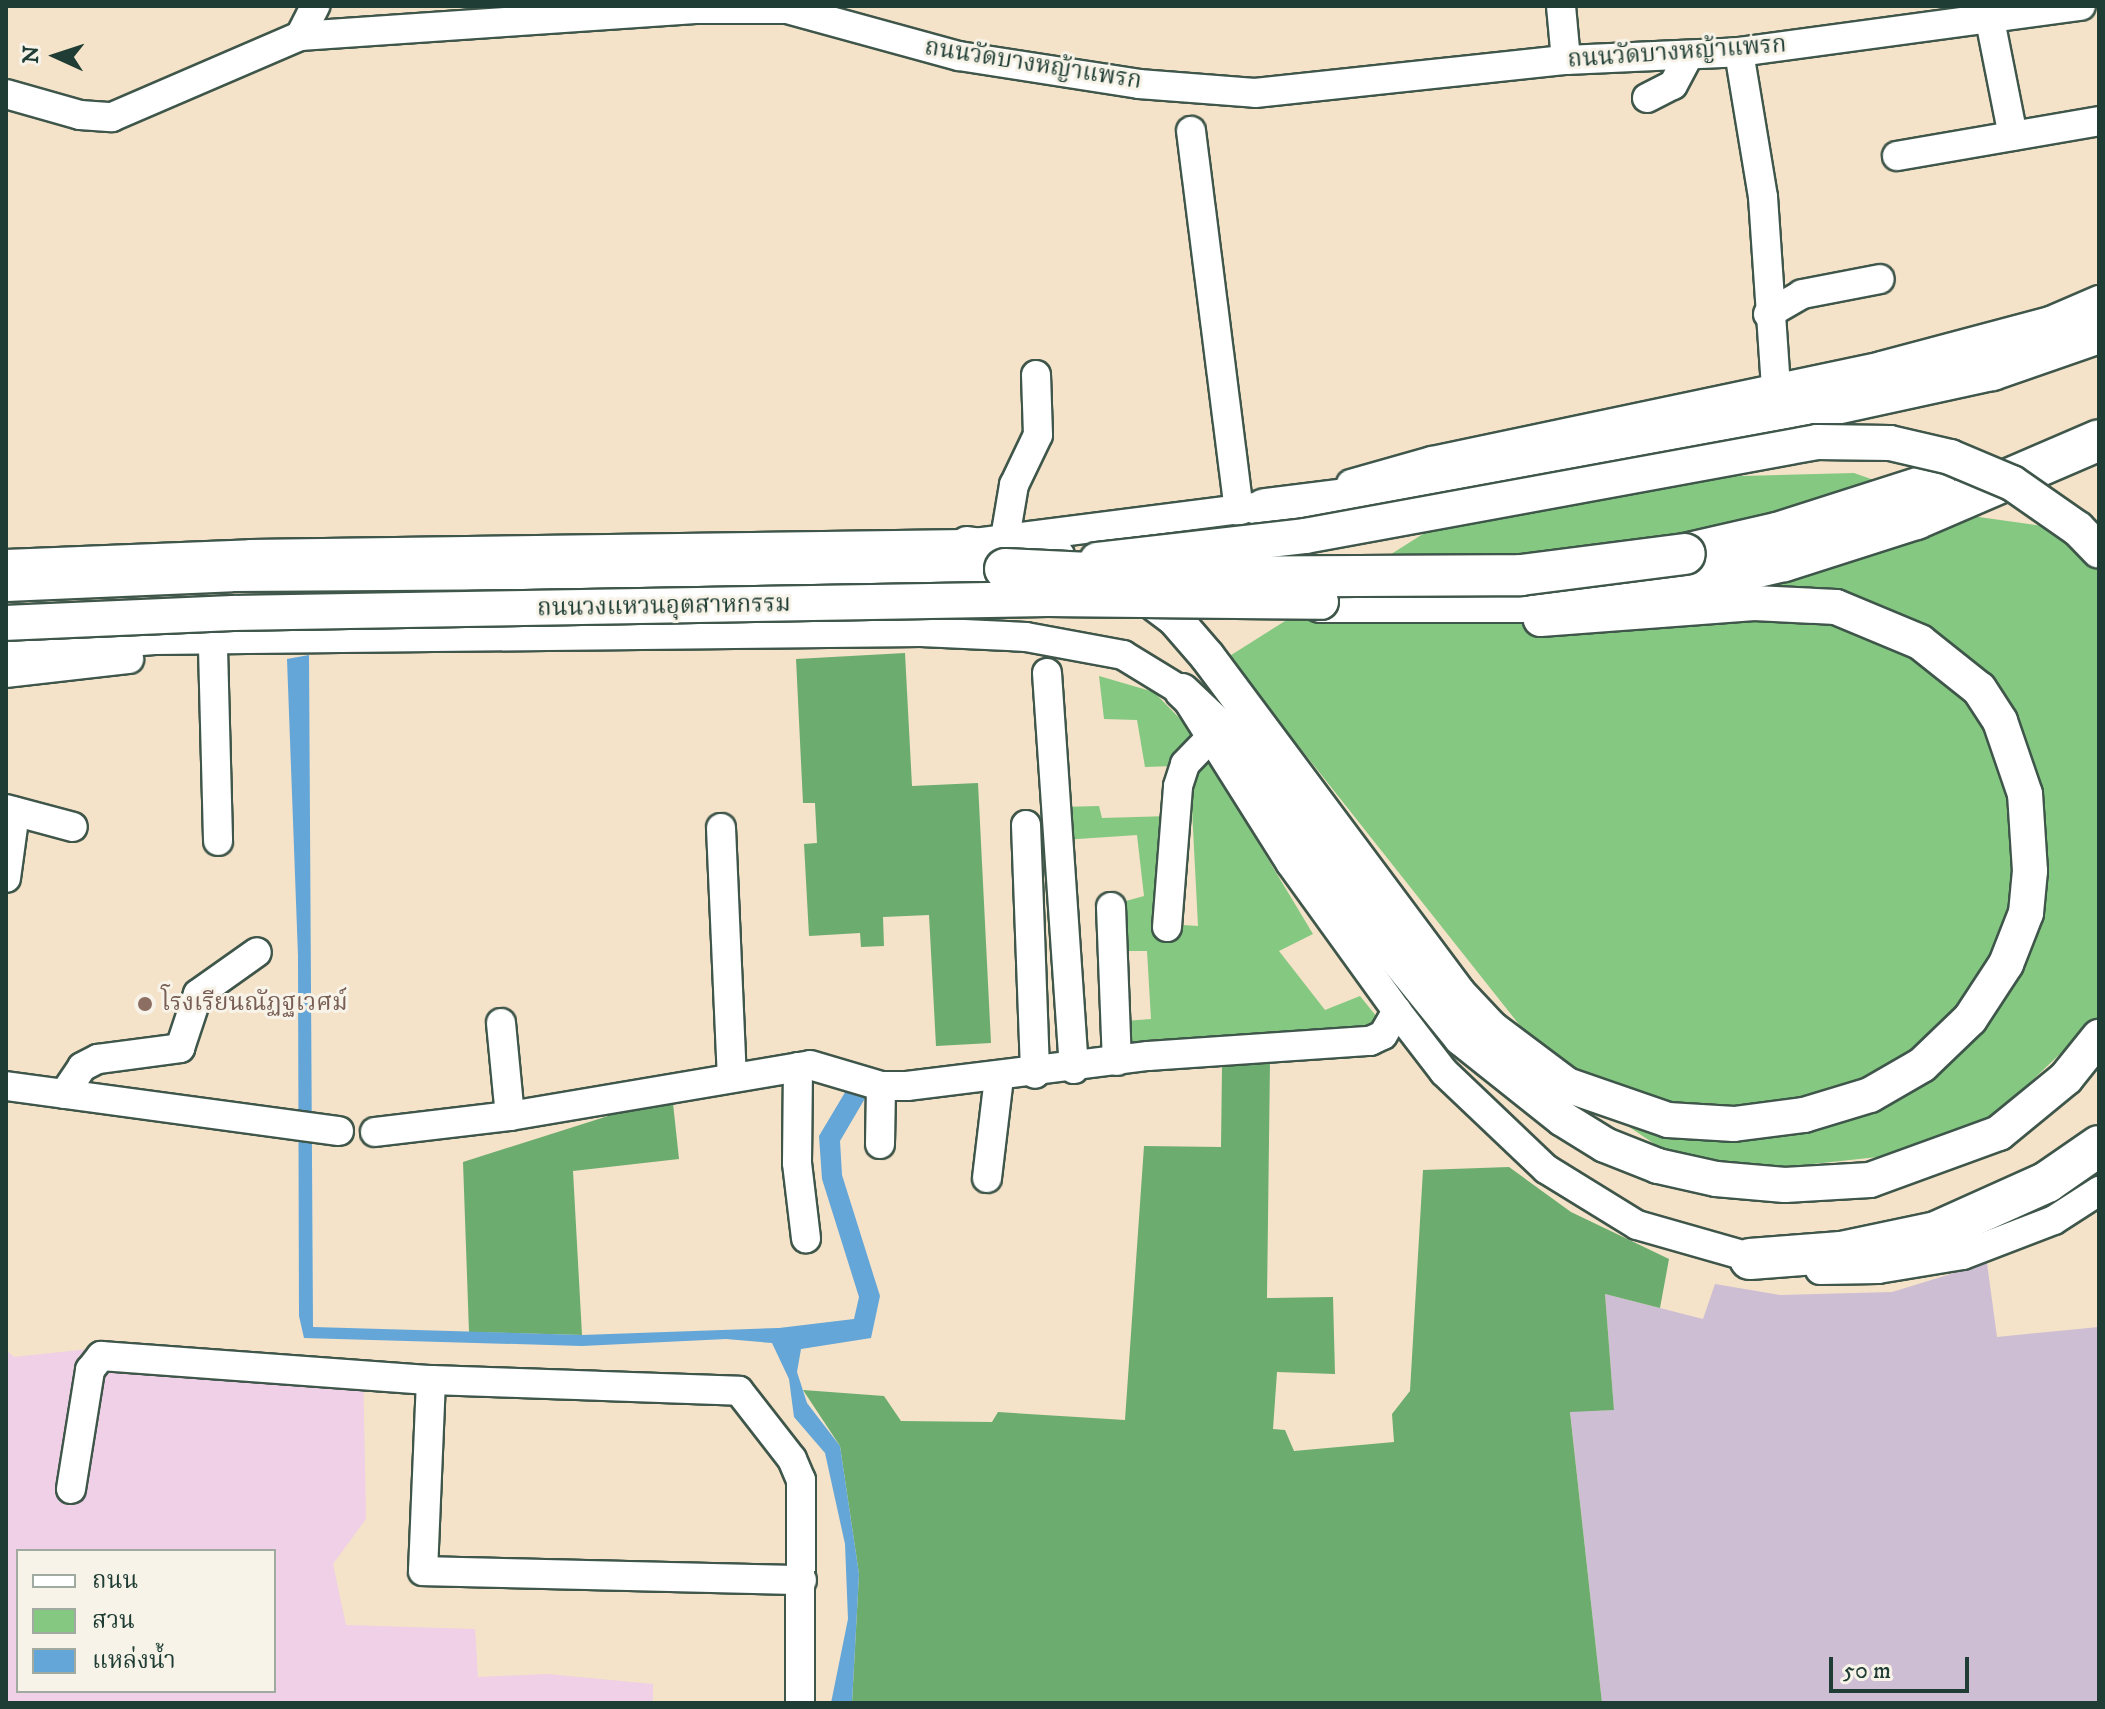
<!DOCTYPE html>
<html>
<head>
<meta charset="utf-8">
<style>
	body { margin:0 }
	#map { position:relative; width:2105px; height:1709px; overflow:hidden; background:#f4e2c9; font-family:"IM FELL DW Pica","Noto Serif Thai",serif }
	div>[style] { position:absolute }
	[style*='--x'] { left:calc(var(--x)*1px); top:calc(var(--y)*1px); width:calc(var(--w)*1px); rotate:calc(var(--a)*1deg) }
	.built>* { inset:0; background:#efd0e7 }
	.industrial>* { inset:0; background:#cdbed3 }
	.green>* { inset:0; background:#85c881 }
	.forest>* { inset:0; background:#6cac6f }
	.water>* { inset:0; background:#63a6d7 }
	.roads { filter:drop-shadow(2px 0 #3f564a) drop-shadow(-2px 0 #3f564a) drop-shadow(0 2px #3f564a) drop-shadow(0 -2px #3f564a) }
	.minor>* { height:28px; margin:-14px; padding:0 14px; transform-origin:14px; border-radius:14px; background:#fff }
	.major>* { height:34px; margin:-17px; padding:0 17px; transform-origin:17px; border-radius:17px; background:#fff }
	.highway>* { height:40px; margin:-20px; padding:0 20px; transform-origin:20px; border-radius:20px; background:#fff }
	.bridges { filter:drop-shadow(2px 0 #3f564a) drop-shadow(-2px 0 #3f564a) drop-shadow(0 2px #3f564a) drop-shadow(0 -2px #3f564a) }
	.major-bridge>* { height:34px; margin:-17px; padding:0 17px; transform-origin:17px; border-radius:17px; background:#fff }
	.highway-bridge>* { height:40px; margin:-20px; padding:0 20px; transform-origin:20px; border-radius:20px; background:#fff }
	.dots>* { width:22px; height:22px; translate:-50% -50%; box-sizing:border-box; border:4px solid #f7f3e8; border-radius:50% }
	span { translate:-50% -50%; white-space:nowrap; text-align:center; line-height:1.15; -webkit-text-stroke:6px #f7f3e8; paint-order:stroke }
	.street-label { font-size:24px; color:#1f3d34 }
	.education-label { font-size:24px; color:#785e54 }
	.left { translate:0 -50%; text-align:left }
	.frame { position:absolute; inset:0; border:8px solid #1f3d34; pointer-events:none }
	.legend { position:absolute; left:16px; top:1549px; width:260px; height:144px; box-sizing:border-box; background:#f7f3e8; border:2px solid #a1aaa0; margin:0; padding:10px 14px; list-style:none; font-size:24px; color:#1f3d34 }
	.legend li { display:flex; align-items:center; gap:16px; height:40px }
	.legend b { width:40px; border:2px solid #a1aaa0 }
	.north { position:absolute; left:16px; top:16px; width:80px; height:80px; -webkit-text-stroke:6px #f7f3e8; paint-order:stroke; rotate:273deg; font-size:22px; font-weight:700; line-height:32px; text-align:center; color:#1f3d34 }
	.north::after { content:''; display:block; margin:auto; width:28px; height:36px; background:#1f3d34; clip-path:polygon(50% 0,100% 100%,50% 72%,0 100%) }
	.scale { position:absolute; left:1829px; top:1657px; width:140px; height:36px; box-sizing:border-box; border:4px solid #1f3d34; border-top:0; padding-left:10px; font-size:24px; line-height:28px; white-space:nowrap; color:#1f3d34; -webkit-text-stroke:6px #f7f3e8; paint-order:stroke }
</style>
</head>
<body>
<div id="map">
	<div class="built">
		<div style="clip-path:polygon(evenodd,89px 1349px,363px 1364px,366px 1519px,333px 1564px,346px 1625px,475px 1629px,478px 1677px,547px 1674px,653px 1684px,653px 1703px,6px 1703px,6px 1350px,14px 1357px,89px 1349px,18px 1551px,274px 1551px,274px 1691px,18px 1691px,18px 1551px)"></div>
	</div>
	<div class="industrial">
		<div style="clip-path:polygon(1987px 1263px,1997px 1337px,2099px 1327px,2099px 1703px,1602px 1703px,1570px 1411px,1614px 1410px,1605px 1294px,1703px 1319px,1715px 1284px,1780px 1295px,1892px 1292px)"></div>
	</div>
	<div class="green">
		<div style="clip-path:polygon(1854px 473px,1979px 517px,2099px 534px,2099px 1017px,1961px 1148px,1702px 1176px,1567px 1085px,1228px 657px,1461px 510px,1668px 478px)"></div>
		<div style="clip-path:polygon(1099px 676px,1154px 692px,1187px 726px,1195px 741px,1174px 766px,1145px 767px,1137px 720px,1104px 719px)"></div>
		<div style="clip-path:polygon(1206px 756px,1313px 934px,1279px 951px,1325px 1010px,1360px 996px,1381px 1022px,1316px 1034px,1128px 1049px,1125px 1021px,1151px 1019px,1147px 951px,1118px 951px,1115px 904px,1144px 896px,1137px 835px,1063px 840px,1061px 807px,1099px 806px,1102px 818px,1170px 816px,1165px 910px,1183px 925px,1198px 926px,1190px 770px)"></div>
	</div>
	<div class="forest">
		<div style="clip-path:polygon(905px 653px,912px 786px,978px 783px,991px 1043px,936px 1046px,929px 915px,883px 917px,884px 946px,861px 947px,860px 933px,809px 936px,804px 844px,817px 843px,815px 803px,803px 803px,796px 659px)"></div>
		<div style="clip-path:polygon(1270px 1061px,1267px 1298px,1333px 1297px,1335px 1374px,1277px 1372px,1273px 1429px,1285px 1430px,1294px 1451px,1394px 1442px,1392px 1414px,1410px 1391px,1423px 1170px,1509px 1167px,1571px 1212px,1669px 1259px,1660px 1308px,1605px 1294px,1614px 1410px,1570px 1412px,1602px 1703px,852px 1703px,859px 1574px,840px 1446px,803px 1390px,884px 1396px,901px 1421px,992px 1422px,998px 1412px,1125px 1420px,1144px 1146px,1221px 1147px,1222px 1065px)"></div>
		<div style="clip-path:polygon(672px 1094px,679px 1159px,573px 1171px,582px 1335px,469px 1332px,463px 1162px,608px 1116px,607px 1104px)"></div>
	</div>
	<div class="water">
		<div style="clip-path:polygon(309px 655px,313px 1327px,582px 1335px,779px 1328px,854px 1319px,859px 1297px,822px 1179px,819px 1136px,850px 1084px,867px 1095px,840px 1141px,842px 1175px,880px 1296px,871px 1338px,801px 1349px,797px 1372px,807px 1403px,840px 1446px,859px 1574px,852px 1703px,831px 1703px,848px 1619px,845px 1544px,825px 1453px,794px 1417px,789px 1379px,772px 1343px,726px 1339px,582px 1346px,304px 1338px,299px 1316px,298px 956px,287px 659px)"></div>
	</div>
	<div class="roads">
		<div class="minor">
			<div style="--x:1561;--y:6;--w:54;--a:84.7"></div>
			<div style="--x:1990;--y:20;--w:118;--a:78.8"></div>
			<div style="--x:300;--y:36;--w:34;--a:-63"></div>
			<div style="--x:1739;--y:52;--w:147;--a:80.6"></div>
			<div style="--x:1763;--y:197;--w:191;--a:86.1"></div>
			<div style="--x:6;--y:94;--w:77;--a:15.8"></div>
			<div style="--x:80;--y:115;--w:32;--a:4"></div>
			<div style="--x:112;--y:117;--w:205;--a:-23.3"></div>
			<div style="--x:300;--y:36;--w:396;--a:-3.9"></div>
			<div style="--x:695;--y:9;--w:92;--a:0"></div>
			<div style="--x:787;--y:9;--w:178;--a:15.3"></div>
			<div style="--x:959;--y:56;--w:182;--a:8.8"></div>
			<div style="--x:1139;--y:84;--w:116;--a:4.4"></div>
			<div style="--x:1255;--y:93;--w:313;--a:-6.1"></div>
			<div style="--x:1566;--y:60;--w:173;--a:-2.6"></div>
			<div style="--x:1739;--y:52;--w:345;--a:-7.7"></div>
			<div style="--x:1647;--y:98;--w:29;--a:-27"></div>
			<div style="--x:1673;--y:85;--w:34;--a:-62"></div>
			<div style="--x:1191;--y:131;--w:383;--a:82.8"></div>
			<div style="--x:1897;--y:156;--w:205;--a:-9.8"></div>
			<div style="--x:1768;--y:314;--w:39;--a:-30"></div>
			<div style="--x:1802;--y:294;--w:79;--a:-10.9"></div>
			<div style="--x:1351;--y:484;--w:84;--a:-15.9"></div>
			<div style="--x:1432;--y:461;--w:459;--a:-11.9"></div>
			<div style="--x:1881;--y:366;--w:175;--a:-14.9"></div>
			<div style="--x:2050;--y:321;--w:53;--a:-23.2"></div>
			<div style="--x:1005;--y:538;--w:54;--a:-80.4"></div>
			<div style="--x:1014;--y:485;--w:55;--a:-64.4"></div>
			<div style="--x:1038;--y:435;--w:60;--a:-91.9"></div>
			<div style="--x:6;--y:564;--w:245;--a:-2.3"></div>
			<div style="--x:251;--y:554;--w:716;--a:-0.8"></div>
			<div style="--x:967;--y:544;--w:316;--a:-7.3"></div>
			<div style="--x:213;--y:648;--w:193;--a:88.5"></div>
			<div style="--x:6;--y:651;--w:149;--a:-4.2"></div>
			<div style="--x:155;--y:640;--w:766;--a:-0.6"></div>
			<div style="--x:921;--y:632;--w:105;--a:2.7"></div>
			<div style="--x:1026;--y:637;--w:99;--a:10.5"></div>
			<div style="--x:1123;--y:655;--w:69;--a:31.4"></div>
			<div style="--x:1182;--y:691;--w:204;--a:57.8"></div>
			<div style="--x:1291;--y:864;--w:181;--a:54.2"></div>
			<div style="--x:1397;--y:1011;--w:77;--a:52.4"></div>
			<div style="--x:1444;--y:1072;--w:141;--a:43.6"></div>
			<div style="--x:1546;--y:1169;--w:107;--a:31.6"></div>
			<div style="--x:1637;--y:1225;--w:135;--a:15.9"></div>
			<div style="--x:6;--y:673;--w:124;--a:-6.5"></div>
			<div style="--x:1047;--y:673;--w:397;--a:86.1"></div>
			<div style="--x:6;--y:809;--w:69;--a:15"></div>
			<div style="--x:1026;--y:825;--w:249;--a:87.9"></div>
			<div style="--x:721;--y:828;--w:249;--a:87.5"></div>
			<div style="--x:6;--y:878;--w:67;--a:-82.2"></div>
			<div style="--x:1111;--y:907;--w:154;--a:87.8"></div>
			<div style="--x:1167;--y:927;--w:141;--a:-85.5"></div>
			<div style="--x:1178;--y:786;--w:23;--a:-72"></div>
			<div style="--x:1185;--y:764;--w:37;--a:-46"></div>
			<div style="--x:501;--y:1023;--w:93;--a:84.5"></div>
			<div style="--x:798;--y:1067;--w:96;--a:90.6"></div>
			<div style="--x:797;--y:1163;--w:76;--a:83.2"></div>
			<div style="--x:6;--y:1086;--w:336;--a:7.7"></div>
			<div style="--x:64;--y:1094;--w:32;--a:-56"></div>
			<div style="--x:82;--y:1067;--w:18;--a:-27"></div>
			<div style="--x:98;--y:1059;--w:83;--a:-7.6"></div>
			<div style="--x:180;--y:1048;--w:57;--a:-71.6"></div>
			<div style="--x:198;--y:994;--w:72;--a:-35.4"></div>
			<div style="--x:375;--y:1132;--w:136;--a:-6.8"></div>
			<div style="--x:510;--y:1116;--w:304;--a:-9.6"></div>
			<div style="--x:810;--y:1065;--w:74;--a:16.5"></div>
			<div style="--x:881;--y:1086;--w:26;--a:0"></div>
			<div style="--x:907;--y:1086;--w:243;--a:-7.1"></div>
			<div style="--x:1148;--y:1056;--w:223;--a:-3.9"></div>
			<div style="--x:1370;--y:1041;--w:14;--a:-25"></div>
			<div style="--x:1383;--y:1035;--w:28;--a:-60"></div>
			<div style="--x:880;--y:1144;--w:58;--a:-89"></div>
			<div style="--x:987;--y:1178;--w:101;--a:-83.2"></div>
			<div style="--x:1820;--y:1270;--w:58;--a:-1"></div>
			<div style="--x:1878;--y:1269;--w:86;--a:-9.4"></div>
			<div style="--x:1963;--y:1255;--w:97;--a:-21"></div>
			<div style="--x:2054;--y:1220;--w:54;--a:-32.8"></div>
			<div style="--x:431;--y:1380;--w:191;--a:92.4"></div>
			<div style="--x:423;--y:1571;--w:379;--a:1.4"></div>
			<div style="--x:71;--y:1489;--w:121;--a:-80.9"></div>
			<div style="--x:90;--y:1370;--w:18;--a:-52"></div>
			<div style="--x:101;--y:1356;--w:331;--a:4.2"></div>
			<div style="--x:431;--y:1380;--w:308;--a:2"></div>
			<div style="--x:739;--y:1391;--w:86;--a:52.1"></div>
			<div style="--x:792;--y:1459;--w:23;--a:67"></div>
			<div style="--x:801;--y:1480;--w:223;--a:90.3"></div>
		</div>
		<div class="major">
			<div style="--x:967;--y:544;--w:91;--a:7.6"></div>
			<div style="--x:6;--y:584;--w:226;--a:-2.5"></div>
			<div style="--x:232;--y:574;--w:773;--a:-0.37"></div>
			<div style="--x:1135;--y:589;--w:50;--a:36.9"></div>
			<div style="--x:1175;--y:619;--w:49;--a:49.1"></div>
			<div style="--x:1207;--y:656;--w:420;--a:53.3"></div>
			<div style="--x:1458;--y:993;--w:48;--a:46.7"></div>
			<div style="--x:1491;--y:1028;--w:95;--a:36.9"></div>
			<div style="--x:1567;--y:1085;--w:107;--a:19.1"></div>
			<div style="--x:1668;--y:1120;--w:66;--a:3.5"></div>
			<div style="--x:1734;--y:1124;--w:71;--a:-7.3"></div>
			<div style="--x:1804;--y:1115;--w:69;--a:-16.9"></div>
			<div style="--x:1870;--y:1095;--w:60;--a:-30"></div>
			<div style="--x:1922;--y:1065;--w:66;--a:-43.8"></div>
			<div style="--x:1970;--y:1019;--w:66;--a:-56.8"></div>
			<div style="--x:2006;--y:964;--w:55;--a:-68.6"></div>
			<div style="--x:2026;--y:913;--w:42;--a:-84.6"></div>
			<div style="--x:2030;--y:871;--w:77;--a:-93.7"></div>
			<div style="--x:2025;--y:794;--w:77;--a:-108.9"></div>
			<div style="--x:2000;--y:721;--w:38;--a:-123"></div>
			<div style="--x:1979;--y:689;--w:75;--a:-141.5"></div>
			<div style="--x:1920;--y:642;--w:91;--a:-157.4"></div>
			<div style="--x:1836;--y:607;--w:82;--a:-177.2"></div>
			<div style="--x:1754;--y:603;--w:214;--a:175.7"></div>
			<div style="--x:1182;--y:691;--w:55;--a:43.5"></div>
			<div style="--x:1222;--y:729;--w:99;--a:50.7"></div>
			<div style="--x:1285;--y:806;--w:123;--a:55.3"></div>
			<div style="--x:1355;--y:907;--w:169;--a:51"></div>
			<div style="--x:1461;--y:1038;--w:130;--a:38.5"></div>
			<div style="--x:1563;--y:1119;--w:49;--a:31.8"></div>
			<div style="--x:1605;--y:1145;--w:57;--a:21.6"></div>
			<div style="--x:1658;--y:1166;--w:59;--a:12.6"></div>
			<div style="--x:1716;--y:1179;--w:69;--a:5"></div>
			<div style="--x:1785;--y:1185;--w:85;--a:-3.4"></div>
			<div style="--x:1870;--y:1180;--w:137;--a:-20"></div>
			<div style="--x:1999;--y:1133;--w:87;--a:-39.4"></div>
			<div style="--x:2066;--y:1078;--w:53;--a:-51.2"></div>
		</div>
		<div class="highway">
			<div style="--x:1265;--y:509;--w:170;--a:-7.1"></div>
			<div style="--x:1434;--y:488;--w:251;--a:-11.5"></div>
			<div style="--x:1680;--y:438;--w:319;--a:-12.3"></div>
			<div style="--x:1992;--y:370;--w:113;--a:-19.1"></div>
			<div style="--x:1685;--y:554;--w:94;--a:-12.9"></div>
			<div style="--x:1777;--y:533;--w:165;--a:-17.7"></div>
			<div style="--x:1321;--y:602;--w:206;--a:0"></div>
			<div style="--x:1527;--y:602;--w:164;--a:-6.6"></div>
			<div style="--x:1690;--y:583;--w:97;--a:-13.2"></div>
			<div style="--x:1784;--y:561;--w:139;--a:-17.7"></div>
			<div style="--x:1916;--y:519;--w:199;--a:-23.3"></div>
			<div style="--x:1750;--y:1259;--w:91;--a:-4.4"></div>
			<div style="--x:1841;--y:1252;--w:97;--a:-11.9"></div>
			<div style="--x:1936;--y:1232;--w:122;--a:-24.2"></div>
			<div style="--x:2047;--y:1182;--w:63;--a:-34.7"></div>
		</div>
	</div>
	<div class="bridges">
		<div class="major-bridge">
			<div style="--x:1097;--y:560;--w:209;--a:-6.6"></div>
			<div style="--x:1305;--y:536;--w:521;--a:-10.4"></div>
			<div style="--x:1817;--y:442;--w:73;--a:0.8"></div>
			<div style="--x:1890;--y:443;--w:62;--a:13.1"></div>
			<div style="--x:1950;--y:457;--w:67;--a:22.8"></div>
			<div style="--x:2012;--y:483;--w:80;--a:34.9"></div>
			<div style="--x:2078;--y:529;--w:30;--a:46"></div>
			<div style="--x:6;--y:623;--w:227;--a:-2.5"></div>
			<div style="--x:233;--y:613;--w:815;--a:-0.98"></div>
			<div style="--x:1048;--y:599;--w:273;--a:0.6"></div>
		</div>
		<div class="highway-bridge">
			<div style="--x:1005;--y:569;--w:169;--a:2.7"></div>
			<div style="--x:1174;--y:577;--w:347;--a:-0.3"></div>
			<div style="--x:1521;--y:575;--w:165;--a:-7.3"></div>
		</div>
	</div>
	<div class="dots">
		<div style="left:145px;top:1004px;background:#8d6e63"></div>
	</div>
	<div class="street-label">
		<span style="left:1677px;top:53px;rotate:-4deg">ถนนวัดบางหญ้าแพรก</span>
		<span style="left:1033px;top:65px;rotate:9deg">ถนนวัดบางหญ้าแพรก</span>
		<span style="left:664px;top:607px;rotate:-1deg">ถนนวงแหวนอุตสาหกรรม</span>
	</div>
	<div class="education-label">
		<span class="left" style="left:161px;top:1004px">โรงเรียนณัฏฐเวศม์</span>
	</div>
	<div class="frame"></div>
	<ul class="legend">
	<li><b style="height:10px;background:#fff"></b>ถนน</li>
	<li><b style="height:22px;background:#85c881"></b>สวน</li>
	<li><b style="height:22px;background:#63a6d7"></b>แหล่งน้ำ</li>
	</ul>
	<div class="north">N</div>
	<div class="scale">50 m</div>
</div>
</body>
</html>
